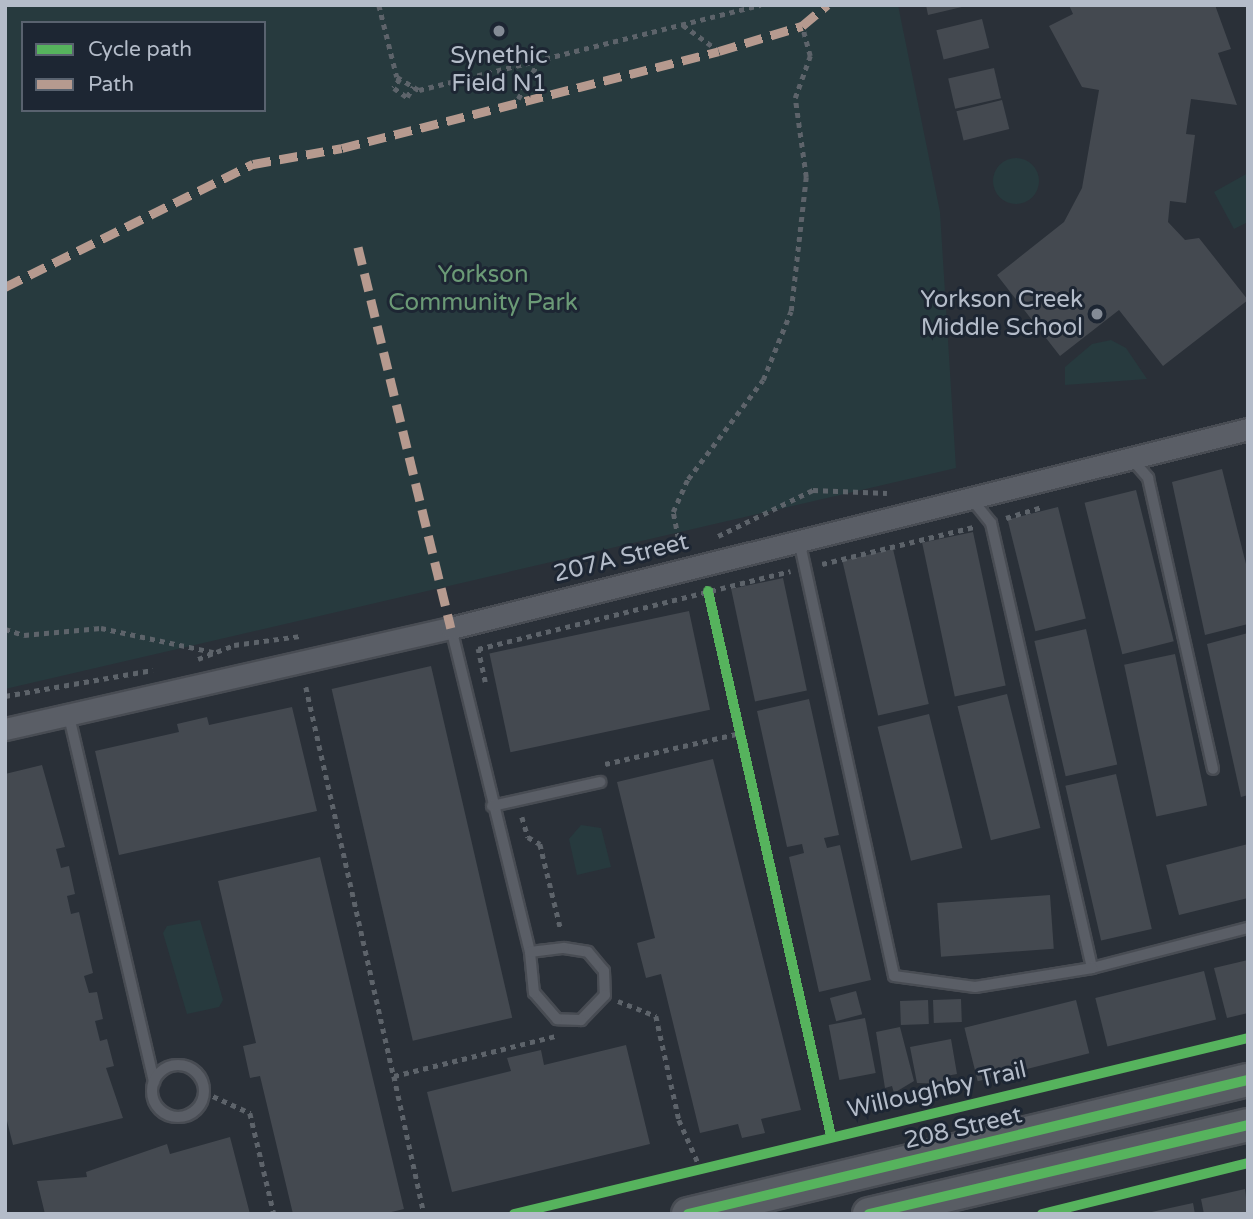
<!DOCTYPE html>
<html>
<head>
<meta charset="utf-8">
<style>
	body { margin:0 }
	#map { position:relative; width:1253px; height:1219px; overflow:hidden; background:#2a3038; font-family:"Varela Round",sans-serif }
	div>[style] { position:absolute }
	[style*='--x'] { left:calc(var(--x)*1px); top:calc(var(--y)*1px); width:calc(var(--w)*1px); rotate:calc(var(--a)*1deg) }
	.green>* { inset:0; background:#273a3e }
	.round { border-radius:50% }
	.building>* { inset:0; background:#444950; transform-origin:0 0 }
	.path>* { height:4.5px; margin-top:-2.25px; transform-origin:0; background:repeating-linear-gradient(90deg,#5d636a 0 5px,transparent 0 10px) }
	.roads { filter:drop-shadow(2px 0 #484c53) drop-shadow(-2px 0 #484c53) drop-shadow(0 2px #484c53) drop-shadow(0 -2px #484c53) }
	.service>* { height:10px; margin:-5px; padding:0 5px; transform-origin:5px; border-radius:5px; background:#5a5e66 }
	.service>.ring { margin:-5px; padding:0; box-sizing:content-box; background:none; border:10px solid #5a5e66; border-radius:50% }
	.minor>* { height:21px; margin:-10.5px; padding:0 10.5px; transform-origin:10.5px; border-radius:10.5px; background:#5a5e66 }
	.secondary>* { height:32px; margin:-16px; padding:0 16px; transform-origin:16px; border-radius:16px; background:#595d64 }
	.quiet>* { height:9px; margin-top:-4.5px; transform-origin:0; background:repeating-linear-gradient(90deg,#b69a8f 0 18px,transparent 0 27px) }
	.cycleway>* { height:10px; margin:-5px; padding:0 5px; transform-origin:5px; border-radius:5px; background:#56b35d }
	.dots>* { width:19px; height:19px; translate:-50% -50%; box-sizing:border-box; border:4px solid #1d2633; border-radius:50% }
	span { translate:-50% -50%; white-space:nowrap; text-align:center; line-height:1.15; -webkit-text-stroke:6px #1d2633; paint-order:stroke }
	.poi-label { font-size:24px; color:#b4bcc9 }
	.right { translate:-100% -50%; text-align:right }
	.park-label { font-size:24px; color:#6b9a76 }
	.street-label { font-size:24px; color:#b4bcc9 }
	.frame { position:absolute; inset:0; border:7px solid #b4bcc9; pointer-events:none }
	.legend { position:absolute; left:21px; top:21px; width:245px; height:91px; box-sizing:border-box; background:#1d2633; border:2px solid #59626f; margin:0; padding:9px 12px; list-style:none; font-size:21px; color:#b4bcc9 }
	.legend li { display:flex; align-items:center; gap:14px; height:35px }
	.legend b { width:35px; border:2px solid #59626f }
</style>
</head>
<body>
<div id="map">
	<div class="green">
		<div style="clip-path:polygon(evenodd,5px 5px,898px 5px,940px 212px,956px 468px,5px 689px,5px 5px,23px 23px,264px 23px,264px 110px,23px 110px,23px 23px)"></div>
		<div class="round" style="left:993px;top:158px;width:46px;height:46px"></div>
		<div style="clip-path:polygon(1248px 173px,1248px 222px,1234px 229px,1214px 192px)"></div>
		<div style="clip-path:polygon(1111px 340px,1126px 348px,1147px 379px,1065px 385px,1065px 367px,1092px 344px)"></div>
		<div style="clip-path:polygon(581px 825px,601px 828px,611px 867px,577px 875px,569px 839px)"></div>
		<div style="clip-path:polygon(200px 920px,223px 1000px,219px 1007px,187px 1014px,163px 933px,167px 926px)"></div>
	</div>
	<div class="building">
		<div style="clip-path:polygon(926px 5px,966px 5px,966px 6px,928px 15px)"></div>
		<div style="clip-path:polygon(1069px 5px,1215px 5px,1231px 49px,1218px 53px,1237px 105px,1191px 99px,1186px 134px,1195px 135px,1186px 203px,1170px 201px,1168px 222px,1185px 240px,1199px 238px,1248px 300px,1163px 366px,1119px 310px,1060px 356px,997px 275px,1064px 222px,1082px 188px,1099px 90px,1082px 87px,1049px 26px,1073px 14px)"></div>
		<div style="left:982px;top:19px;width:30px;height:47px;rotate:76deg"></div>
		<div style="left:994px;top:68px;width:31px;height:47px;rotate:77deg"></div>
		<div style="left:1002px;top:100px;width:30px;height:47px;rotate:76deg"></div>
		<div style="clip-path:polygon(1222px 469px,1248px 572px,1248px 624px,1205px 635px,1172px 482px)"></div>
		<div style="left:1136px;top:490px;width:156px;height:53px;rotate:76deg"></div>
		<div style="left:1058px;top:507px;width:115px;height:52px;rotate:76deg"></div>
		<div style="left:973px;top:532px;width:157px;height:52px;rotate:78deg"></div>
		<div style="left:893px;top:549px;width:159px;height:52px;rotate:77deg"></div>
		<div style="left:783px;top:578px;width:115px;height:53px;rotate:78deg"></div>
		<div style="left:689px;top:611px;width:101px;height:204px;rotate:78deg"></div>
		<div style="left:1086px;top:629px;width:139px;height:53px;rotate:77deg"></div>
		<div style="clip-path:polygon(1248px 633px,1248px 795px,1241px 797px,1207px 644px)"></div>
		<div style="left:1175px;top:654px;width:155px;height:52px;rotate:78deg"></div>
		<div style="left:431px;top:666px;width:361px;height:102px;rotate:77deg"></div>
		<div style="left:1007px;top:694px;width:138px;height:51px;rotate:76deg"></div>
		<div style="clip-path:polygon(809px 699px,839px 835px,824px 838px,827px 848px,840px 845px,871px 980px,819px 992px,789px 857px,804px 853px,802px 844px,787px 847px,757px 711px)"></div>
		<div style="clip-path:polygon(292px 707px,317px 811px,119px 855px,95px 751px,179px 732px,177px 724px,207px 717px,209px 725px)"></div>
		<div style="left:929px;top:714px;width:138px;height:53px;rotate:76deg"></div>
		<div style="clip-path:polygon(713px 759px,801px 1110px,761px 1119px,765px 1133px,742px 1138px,738px 1124px,700px 1133px,661px 974px,646px 978px,637px 943px,655px 938px,617px 782px)"></div>
		<div style="clip-path:polygon(42px 765px,65px 847px,56px 849px,61px 868px,69px 866px,75px 894px,67px 896px,71px 914px,79px 912px,93px 973px,84px 976px,89px 993px,97px 992px,103px 1019px,95px 1021px,100px 1041px,107px 1039px,114px 1066px,106px 1068px,123px 1118px,13px 1145px,5px 1113px,5px 774px)"></div>
		<div style="left:1116px;top:774px;width:159px;height:52px;rotate:77deg"></div>
		<div style="clip-path:polygon(1248px 844px,1248px 898px,1179px 915px,1166px 865px)"></div>
		<div style="clip-path:polygon(320px 857px,404px 1209px,383px 1214px,293px 1214px,260px 1076px,250px 1078px,243px 1046px,256px 1043px,218px 881px)"></div>
		<div style="left:1050px;top:895px;width:54px;height:113px;rotate:86deg"></div>
		<div style="clip-path:polygon(1248px 960px,1248px 1013px,1227px 1018px,1214px 968px)"></div>
		<div style="left:1204px;top:971px;width:50px;height:112px;rotate:76deg"></div>
		<div style="left:856px;top:991px;width:24px;height:27px;rotate:75deg"></div>
		<div style="left:961px;top:999px;width:23px;height:28px;rotate:88deg"></div>
		<div style="left:928px;top:1000px;width:24px;height:28px;rotate:88deg"></div>
		<div style="left:1076px;top:1000px;width:55px;height:115px;rotate:76deg"></div>
		<div style="left:865px;top:1018px;width:56px;height:37px;rotate:79deg"></div>
		<div style="clip-path:polygon(900px 1027px,914px 1081px,894px 1093px,892px 1086px,885px 1088px,876px 1032px)"></div>
		<div style="clip-path:polygon(951px 1039px,957px 1074px,946px 1076px,948px 1084px,917px 1083px,910px 1047px)"></div>
		<div style="clip-path:polygon(626px 1045px,650px 1144px,452px 1192px,427px 1092px,511px 1071px,507px 1058px,541px 1050px,544px 1065px)"></div>
		<div style="clip-path:polygon(230px 1137px,250px 1214px,45px 1214px,37px 1181px,87px 1177px,86px 1172px,167px 1144px,170px 1154px)"></div>
		<div style="clip-path:polygon(1245px 1189px,1248px 1214px,1204px 1214px,1201px 1199px)"></div>
		<div style="clip-path:polygon(1193px 1203px,1195px 1214px,1147px 1214px,1147px 1213px)"></div>
	</div>
	<div class="path">
		<div style="--x:379;--y:5;--w:74;--a:76"></div>
		<div style="--x:397;--y:77;--w:26;--a:31"></div>
		<div style="--x:419;--y:90;--w:352;--a:-14"></div>
		<div style="--x:683;--y:25;--w:44;--a:35.8"></div>
		<div style="--x:400;--y:79;--w:11;--a:124"></div>
		<div style="--x:394;--y:88;--w:16;--a:35"></div>
		<div style="--x:407;--y:97;--w:12;--a:-59"></div>
		<div style="--x:518;--y:99;--w:46;--a:-61.2"></div>
		<div style="--x:1006;--y:518;--w:37;--a:-17"></div>
		<div style="--x:718;--y:536;--w:106;--a:-25.8"></div>
		<div style="--x:813;--y:490;--w:74;--a:2.3"></div>
		<div style="--x:680;--y:548;--w:37;--a:-101"></div>
		<div style="--x:673;--y:512;--w:36;--a:-66"></div>
		<div style="--x:688;--y:479;--w:124;--a:-52.9"></div>
		<div style="--x:763;--y:380;--w:74;--a:-67.9"></div>
		<div style="--x:791;--y:311;--w:135;--a:-83.6"></div>
		<div style="--x:806;--y:177;--w:80;--a:-97.9"></div>
		<div style="--x:795;--y:98;--w:45;--a:-70.3"></div>
		<div style="--x:810;--y:56;--w:31;--a:-105"></div>
		<div style="--x:822;--y:564;--w:156;--a:-13.7"></div>
		<div style="--x:5;--y:629;--w:20;--a:18"></div>
		<div style="--x:24;--y:635;--w:77;--a:-5.2"></div>
		<div style="--x:101;--y:628;--w:115;--a:12.1"></div>
		<div style="--x:198;--y:659;--w:39;--a:-21"></div>
		<div style="--x:234;--y:645;--w:68;--a:-7.7"></div>
		<div style="--x:485;--y:682;--w:34;--a:-102"></div>
		<div style="--x:478;--y:649;--w:322;--a:-14"></div>
		<div style="--x:306;--y:687;--w:399;--a:77.3"></div>
		<div style="--x:394;--y:1076;--w:167;--a:-13.9"></div>
		<div style="--x:5;--y:696;--w:150;--a:-10"></div>
		<div style="--x:605;--y:764;--w:139;--a:-12.9"></div>
		<div style="--x:522;--y:817;--w:21;--a:73"></div>
		<div style="--x:528;--y:837;--w:14;--a:30"></div>
		<div style="--x:540;--y:844;--w:89;--a:76.3"></div>
		<div style="--x:618;--y:1001;--w:41;--a:21.5"></div>
		<div style="--x:656;--y:1016;--w:107;--a:77.5"></div>
		<div style="--x:679;--y:1120;--w:51;--a:65.9"></div>
		<div style="--x:394;--y:1076;--w:141;--a:77.7"></div>
		<div style="--x:204;--y:1092;--w:51;--a:24.5"></div>
		<div style="--x:250;--y:1113;--w:104;--a:76.6"></div>
	</div>
	<div class="roads">
		<div class="service">
			<div style="--x:1130;--y:457;--w:28;--a:49"></div>
			<div style="--x:1148;--y:478;--w:298;--a:77.4"></div>
			<div style="--x:970;--y:497;--w:33;--a:51"></div>
			<div style="--x:991;--y:523;--w:456;--a:77.2"></div>
			<div style="--x:1092;--y:968;--w:161;--a:-14.4"></div>
			<div style="--x:799;--y:540;--w:446;--a:77.7"></div>
			<div style="--x:894;--y:976;--w:82;--a:7.7"></div>
			<div style="--x:975;--y:987;--w:119;--a:-9.2"></div>
			<div style="--x:451;--y:628;--w:333;--a:76.3"></div>
			<div style="--x:68;--y:712;--w:380;--a:76.9"></div>
			<div style="--x:492;--y:806;--w:111;--a:-12.5"></div>
			<div style="--x:564;--y:948;--w:24;--a:9"></div>
			<div style="--x:588;--y:952;--w:25;--a:50"></div>
			<div style="--x:604;--y:971;--w:24;--a:88"></div>
			<div style="--x:605;--y:995;--w:35;--a:134"></div>
			<div style="--x:581;--y:1020;--w:24;--a:-178"></div>
			<div style="--x:557;--y:1019;--w:35;--a:-131"></div>
			<div style="--x:534;--y:993;--w:41;--a:-95.6"></div>
			<div style="--x:530;--y:952;--w:34;--a:-7"></div>
			<div class="ring" style="left:152px;top:1065px;width:42px;height:42px"></div>
		</div>
		<div class="minor">
			<div style="--x:5;--y:729;--w:457;--a:-12.8"></div>
			<div style="--x:451;--y:628;--w:821;--a:-14.02"></div>
		</div>
		<div class="secondary">
			<div style="--x:688;--y:1214;--w:576;--a:-13.46"></div>
			<div style="--x:869;--y:1214;--w:389;--a:-13.2"></div>
		</div>
	</div>
	<div class="quiet">
		<div style="--x:358;--y:247;--w:392;--a:76.3"></div>
		<div style="--x:5;--y:287;--w:277;--a:-26.4"></div>
		<div style="--x:253;--y:164;--w:90;--a:-10.2"></div>
		<div style="--x:342;--y:148;--w:389;--a:-14.4"></div>
		<div style="--x:719;--y:51;--w:87;--a:-16.8"></div>
		<div style="--x:802;--y:26;--w:33;--a:-40"></div>
	</div>
	<div class="cycleway">
		<div style="--x:708;--y:591;--w:559;--a:77.28"></div>
		<div style="--x:514;--y:1214;--w:755;--a:-13.48"></div>
		<div style="--x:688;--y:1214;--w:576;--a:-13.46"></div>
		<div style="--x:869;--y:1214;--w:389;--a:-13.2"></div>
		<div style="--x:1042;--y:1214;--w:212;--a:-13.9"></div>
	</div>
	<div class="dots">
		<div style="left:499px;top:31px;background:#848b96"></div>
		<div style="left:1097px;top:314px;background:#848b96"></div>
	</div>
	<div class="poi-label">
		<span style="left:499px;top:70px">Synethic<br>Field N1</span>
		<span class="right" style="left:1083px;top:314px">Yorkson Creek<br>Middle School</span>
	</div>
	<div class="park-label">
		<span style="left:483px;top:289px">Yorkson<br>Community Park</span>
	</div>
	<div class="street-label">
		<span style="left:621px;top:558px;rotate:-14deg">207A Street</span>
		<span style="left:937px;top:1090px;rotate:-13deg">Willoughby Trail</span>
		<span style="left:963px;top:1128px;rotate:-13deg">208 Street</span>
	</div>
	<div class="frame"></div>
	<ul class="legend">
	<li><b style="height:9px;background:#56b35d"></b>Cycle path</li>
	<li><b style="height:9px;background:#b69a8f"></b>Path</li>
	</ul>
</div>
</body>
</html>
